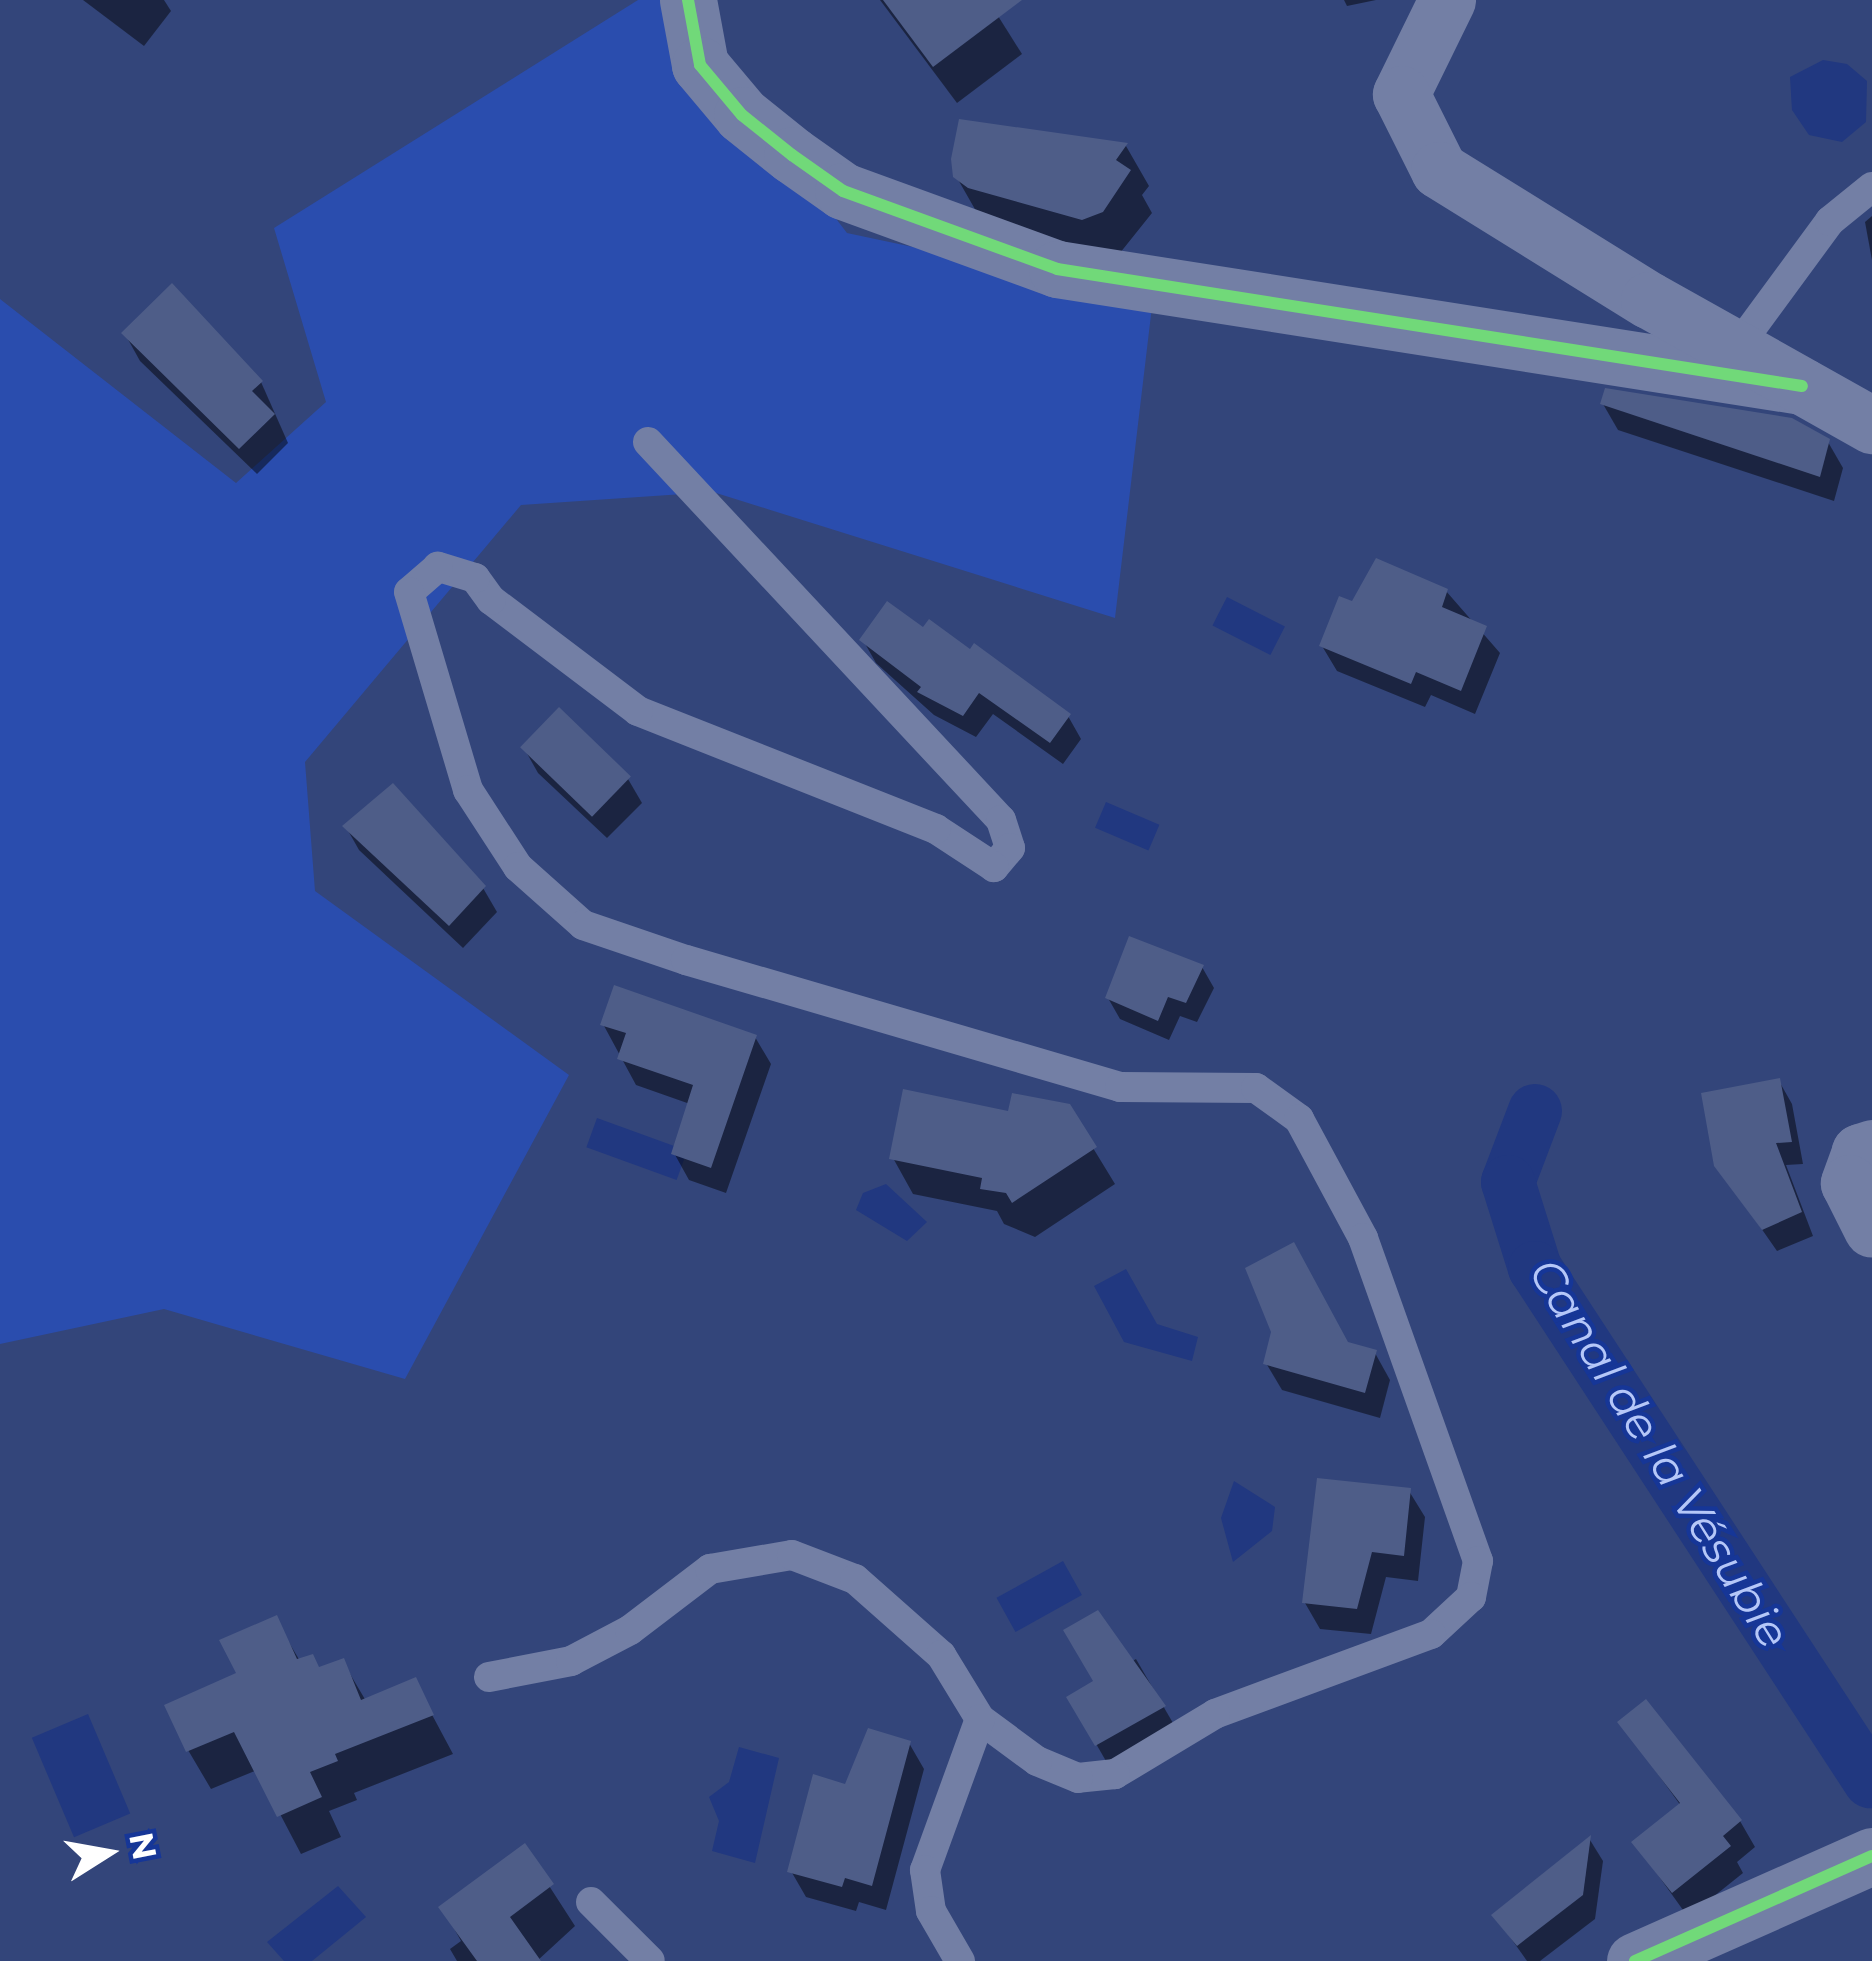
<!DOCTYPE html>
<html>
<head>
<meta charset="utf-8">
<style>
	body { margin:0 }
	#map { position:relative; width:1872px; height:1961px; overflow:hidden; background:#33457a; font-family:Montserrat,sans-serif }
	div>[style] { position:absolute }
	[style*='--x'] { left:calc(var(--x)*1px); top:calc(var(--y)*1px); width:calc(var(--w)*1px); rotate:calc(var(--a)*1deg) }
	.green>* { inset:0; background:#2a4dae }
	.water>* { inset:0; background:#213880; transform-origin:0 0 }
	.shadow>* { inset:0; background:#0007; transform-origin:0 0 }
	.canal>* { height:54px; margin:-27px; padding:0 27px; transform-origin:27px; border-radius:27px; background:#213880 }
	.building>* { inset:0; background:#4e5d88; transform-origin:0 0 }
	.lane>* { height:30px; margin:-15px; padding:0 15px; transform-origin:15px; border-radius:15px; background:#737fa5 }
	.street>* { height:57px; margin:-28.5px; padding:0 28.5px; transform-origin:28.5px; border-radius:28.5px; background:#737fa5 }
	.cycleway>* { height:12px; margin:-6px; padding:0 6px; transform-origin:6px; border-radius:6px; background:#71d979 }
	span { translate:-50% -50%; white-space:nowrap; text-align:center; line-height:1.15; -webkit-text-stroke:9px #163697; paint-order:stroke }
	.water-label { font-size:45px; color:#b5c7f8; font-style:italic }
	.north { position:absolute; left:48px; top:1793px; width:120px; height:120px; -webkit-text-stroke:9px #163697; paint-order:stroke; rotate:79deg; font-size:33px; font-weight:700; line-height:48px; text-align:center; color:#fff }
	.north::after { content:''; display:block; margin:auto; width:42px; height:54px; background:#fff; clip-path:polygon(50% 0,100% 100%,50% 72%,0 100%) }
</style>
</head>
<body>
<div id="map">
	<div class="green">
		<div style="clip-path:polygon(638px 0,668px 0,847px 233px,1153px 298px,1115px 618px,713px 492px,521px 505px,305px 762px,315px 891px,569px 1075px,405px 1379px,164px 1309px,0 1344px,0 299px,236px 483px,326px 402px,274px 228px)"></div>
	</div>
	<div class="water">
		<div style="clip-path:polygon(1823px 60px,1847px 64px,1867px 81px,1866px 122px,1842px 142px,1809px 135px,1792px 110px,1790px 77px)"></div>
		<div style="left:1227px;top:597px;width:65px;height:32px;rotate:27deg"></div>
		<div style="left:1106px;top:802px;width:58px;height:28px;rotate:23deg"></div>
		<div style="left:597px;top:1118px;width:96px;height:31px;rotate:20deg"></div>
		<div style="clip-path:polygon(886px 1184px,927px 1222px,907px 1241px,856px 1210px,863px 1193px)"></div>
		<div style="clip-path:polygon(1126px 1269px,1157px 1324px,1198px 1337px,1192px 1361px,1124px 1342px,1094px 1286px)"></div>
		<div style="clip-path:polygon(1234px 1481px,1275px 1507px,1272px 1531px,1233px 1562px,1221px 1518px)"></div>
		<div style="left:1063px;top:1561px;width:39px;height:76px;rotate:61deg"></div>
		<div style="left:88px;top:1714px;width:108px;height:61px;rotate:67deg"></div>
		<div style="clip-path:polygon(739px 1747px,779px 1758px,755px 1863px,712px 1851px,719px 1821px,709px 1797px,729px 1782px)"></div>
		<div style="clip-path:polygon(338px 1886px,366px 1917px,312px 1961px,284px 1961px,267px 1942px)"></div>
	</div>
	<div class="shadow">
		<div style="clip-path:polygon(83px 0,164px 0,171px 11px,144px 46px)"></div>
		<div style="clip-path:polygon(880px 0,988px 0,1022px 54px,957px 103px)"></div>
		<div style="clip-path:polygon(1344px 0,1376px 0,1347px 6px)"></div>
		<div style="clip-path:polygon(1126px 146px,1149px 186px,1142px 195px,1152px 213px,1116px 258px,980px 218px,956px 176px)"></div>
		<div style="clip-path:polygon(1872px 216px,1872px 260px,1865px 222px)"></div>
		<div style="clip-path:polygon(125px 334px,261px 382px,288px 443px,257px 474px,140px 361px)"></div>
		<div style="clip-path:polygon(1603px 404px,1828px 442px,1843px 468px,1834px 501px,1618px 430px)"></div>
		<div style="clip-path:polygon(1446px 591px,1500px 653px,1475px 714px,1431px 695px,1425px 707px,1337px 671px,1322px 646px)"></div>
		<div style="clip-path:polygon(924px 631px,1068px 716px,1081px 739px,1063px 764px,993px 714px,976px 737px,934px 715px,876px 663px,863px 640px)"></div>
		<div style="clip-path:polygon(524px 748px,628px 779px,642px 803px,607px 838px,538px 773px)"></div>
		<div style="clip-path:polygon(346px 827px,483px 888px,497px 912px,463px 948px,359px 850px)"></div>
		<div style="clip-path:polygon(1202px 967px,1214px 988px,1197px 1022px,1180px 1016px,1169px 1040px,1120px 1019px,1108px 998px)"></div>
		<div style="clip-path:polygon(603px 1024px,755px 1037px,771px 1064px,726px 1193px,689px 1180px,674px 1153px,690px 1104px,636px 1085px)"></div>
		<div style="clip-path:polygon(1779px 1081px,1792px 1104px,1803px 1164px,1786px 1165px,1813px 1236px,1777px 1251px,1717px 1165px)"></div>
		<div style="clip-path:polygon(1068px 1107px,1115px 1184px,1035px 1237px,1004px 1224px,997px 1211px,913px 1194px,893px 1158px,1010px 1114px)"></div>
		<div style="clip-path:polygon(1347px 1345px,1375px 1353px,1390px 1380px,1380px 1418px,1282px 1390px,1266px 1363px)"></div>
		<div style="clip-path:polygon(1409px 1491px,1425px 1517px,1418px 1581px,1386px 1577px,1371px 1634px,1320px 1629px,1305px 1603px)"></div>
		<div style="clip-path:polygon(275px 1619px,300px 1661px,319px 1671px,343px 1662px,366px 1701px,414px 1681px,453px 1754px,354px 1793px,357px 1800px,329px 1811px,341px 1837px,301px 1854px,257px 1770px,211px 1789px,188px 1750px)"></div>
		<div style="left:1136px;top:1659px;width:86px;height:77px;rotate:60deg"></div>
		<div style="clip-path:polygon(1621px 1723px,1740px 1821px,1755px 1847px,1737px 1862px,1743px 1873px,1688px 1917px,1635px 1843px,1681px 1806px)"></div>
		<div style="clip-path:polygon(909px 1743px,924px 1769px,886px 1910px,859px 1902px,856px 1911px,806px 1897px,791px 1871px)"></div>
		<div style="clip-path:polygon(1590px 1840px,1603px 1861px,1595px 1919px,1540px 1961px,1527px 1961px,1495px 1916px)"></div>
		<div style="clip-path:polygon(524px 1847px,575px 1926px,537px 1961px,457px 1961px,450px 1949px,461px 1941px,442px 1907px)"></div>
	</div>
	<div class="canal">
		<div style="--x:1535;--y:1111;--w:76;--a:110.8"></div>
		<div style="--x:1508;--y:1182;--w:90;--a:72.6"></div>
		<div style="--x:1535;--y:1268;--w:613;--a:56.85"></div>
	</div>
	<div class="building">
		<div style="clip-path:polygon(883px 0,1022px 0,933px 67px)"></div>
		<div style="clip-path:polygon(959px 119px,1128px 143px,1116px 160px,1131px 170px,1103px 212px,1082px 220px,968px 188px,953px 177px,951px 159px)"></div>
		<div style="clip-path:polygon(172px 283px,263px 381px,252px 391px,275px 414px,239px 449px,121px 333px)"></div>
		<div style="clip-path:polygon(1605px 388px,1792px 418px,1830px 439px,1820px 477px,1600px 404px)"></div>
		<div style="clip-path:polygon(1376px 558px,1448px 589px,1442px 607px,1487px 626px,1461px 691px,1416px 672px,1411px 684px,1319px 646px,1339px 596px,1352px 601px)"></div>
		<div style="clip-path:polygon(887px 601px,923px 627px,929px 619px,970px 649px,974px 643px,1071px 714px,1050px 743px,979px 693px,963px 716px,917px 692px,921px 687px,859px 640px)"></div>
		<div style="left:559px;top:707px;width:100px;height:56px;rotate:44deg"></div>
		<div style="clip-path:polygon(393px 783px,486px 886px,449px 926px,342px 826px)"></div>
		<div style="clip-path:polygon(1129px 936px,1204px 965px,1186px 1003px,1168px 997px,1158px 1021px,1105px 998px)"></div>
		<div style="clip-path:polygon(614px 985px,757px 1035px,711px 1168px,671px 1154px,693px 1085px,617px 1059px,626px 1033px,600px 1025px)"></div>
		<div style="clip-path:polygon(1780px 1078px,1792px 1142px,1776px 1143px,1802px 1212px,1762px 1230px,1714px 1166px,1701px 1093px)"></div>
		<div style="clip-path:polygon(903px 1089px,1008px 1111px,1012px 1093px,1070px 1104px,1097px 1147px,1012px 1203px,1006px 1193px,980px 1189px,982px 1178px,889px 1159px)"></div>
		<div style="clip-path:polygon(1294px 1242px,1348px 1342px,1377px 1350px,1365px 1393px,1263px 1364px,1271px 1332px,1245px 1268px)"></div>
		<div style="clip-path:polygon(1317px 1478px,1411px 1488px,1404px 1556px,1372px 1552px,1357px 1609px,1302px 1603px)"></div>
		<div style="clip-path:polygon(1098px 1610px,1166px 1706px,1095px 1746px,1066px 1697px,1093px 1681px,1063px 1630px)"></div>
		<div style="clip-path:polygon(277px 1615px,297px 1659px,313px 1654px,319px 1667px,344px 1658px,361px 1700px,416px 1677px,434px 1715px,335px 1754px,338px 1761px,310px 1772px,322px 1797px,277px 1817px,234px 1732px,186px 1752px,164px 1705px,236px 1673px,219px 1640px)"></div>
		<div style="clip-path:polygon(1646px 1699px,1742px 1820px,1723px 1836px,1731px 1846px,1672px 1893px,1631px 1842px,1680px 1803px,1617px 1722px)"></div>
		<div style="clip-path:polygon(868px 1728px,911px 1741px,872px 1886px,845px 1878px,842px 1887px,787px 1872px,813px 1774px,845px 1784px)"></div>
		<div style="clip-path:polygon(1591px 1835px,1583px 1895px,1517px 1946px,1491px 1915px)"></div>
		<div style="clip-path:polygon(525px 1843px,554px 1884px,510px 1917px,541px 1961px,477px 1961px,438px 1907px)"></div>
	</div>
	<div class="lane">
		<div style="--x:1736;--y:349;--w:159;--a:-53.7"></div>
		<div style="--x:1830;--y:221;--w:54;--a:-39"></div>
		<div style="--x:648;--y:442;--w:517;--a:46.96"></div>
		<div style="--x:1001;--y:820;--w:29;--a:72"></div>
		<div style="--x:1010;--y:848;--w:25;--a:130"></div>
		<div style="--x:994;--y:867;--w:69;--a:-146.8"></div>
		<div style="--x:936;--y:829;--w:321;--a:-158.4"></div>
		<div style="--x:638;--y:711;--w:184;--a:-142.9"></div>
		<div style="--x:491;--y:600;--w:27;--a:-126"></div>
		<div style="--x:475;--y:578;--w:39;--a:-163"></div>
		<div style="--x:438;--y:567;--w:38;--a:139"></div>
		<div style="--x:409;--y:592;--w:207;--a:73.4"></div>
		<div style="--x:468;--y:790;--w:92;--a:57"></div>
		<div style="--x:518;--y:867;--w:87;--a:41.7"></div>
		<div style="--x:583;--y:925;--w:109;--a:18.8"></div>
		<div style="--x:686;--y:960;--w:452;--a:16.3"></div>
		<div style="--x:1120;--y:1087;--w:136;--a:0.4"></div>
		<div style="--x:1256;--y:1088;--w:53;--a:35.8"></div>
		<div style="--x:1299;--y:1119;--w:135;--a:61.7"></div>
		<div style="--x:1363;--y:1238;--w:343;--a:70.4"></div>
		<div style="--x:1478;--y:1561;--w:37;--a:101"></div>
		<div style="--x:1471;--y:1597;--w:54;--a:137.2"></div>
		<div style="--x:1431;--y:1634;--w:230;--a:159.7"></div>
		<div style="--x:1215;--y:1714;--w:117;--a:149"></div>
		<div style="--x:1115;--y:1774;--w:37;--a:174"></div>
		<div style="--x:1078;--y:1778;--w:44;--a:-157.5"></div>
		<div style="--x:1037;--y:1761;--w:71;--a:-143.6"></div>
		<div style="--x:489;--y:1677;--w:84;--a:-11"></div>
		<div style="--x:571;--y:1661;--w:67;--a:-27.7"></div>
		<div style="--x:630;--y:1630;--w:101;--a:-37.3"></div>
		<div style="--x:710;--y:1569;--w:83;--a:-9.7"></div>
		<div style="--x:792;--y:1555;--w:67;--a:20.9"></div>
		<div style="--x:855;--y:1579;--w:115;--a:41.5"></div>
		<div style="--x:941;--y:1655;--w:75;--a:58.6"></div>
		<div style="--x:980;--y:1719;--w:161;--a:110"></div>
		<div style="--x:925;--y:1870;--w:41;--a:81.7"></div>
		<div style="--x:931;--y:1911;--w:58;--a:59.9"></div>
		<div style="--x:591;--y:1902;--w:83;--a:45"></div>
	</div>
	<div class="street">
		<div style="--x:688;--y:0;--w:66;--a:79.5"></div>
		<div style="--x:700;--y:65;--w:65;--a:50"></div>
		<div style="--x:742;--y:115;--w:64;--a:38.7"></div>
		<div style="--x:792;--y:155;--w:62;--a:35.2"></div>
		<div style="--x:843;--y:191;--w:228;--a:20"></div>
		<div style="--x:1057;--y:269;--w:754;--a:8.93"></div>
		<div style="--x:1447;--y:0;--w:105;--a:116.1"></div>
		<div style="--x:1401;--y:94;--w:85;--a:63.4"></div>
		<div style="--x:1439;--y:170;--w:247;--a:31.8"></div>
		<div style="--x:1649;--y:300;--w:256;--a:29.3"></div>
		<div style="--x:1872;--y:1148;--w:13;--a:162"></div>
		<div style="--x:1860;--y:1152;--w:33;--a:110"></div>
		<div style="--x:1849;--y:1183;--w:51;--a:63.4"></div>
		<div style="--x:1635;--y:1961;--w:259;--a:-23.9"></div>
	</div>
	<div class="cycleway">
		<div style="--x:688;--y:0;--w:66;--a:79.5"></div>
		<div style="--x:700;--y:65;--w:65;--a:50"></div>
		<div style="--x:742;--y:115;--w:64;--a:38.7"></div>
		<div style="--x:792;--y:155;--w:62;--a:35.2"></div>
		<div style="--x:843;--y:191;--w:228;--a:20"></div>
		<div style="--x:1057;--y:269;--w:754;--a:8.93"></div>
		<div style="--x:1635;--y:1961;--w:259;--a:-23.9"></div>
	</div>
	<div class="water-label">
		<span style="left:1660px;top:1453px;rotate:58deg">Canal de la Vésubie</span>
	</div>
	<div class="north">N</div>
</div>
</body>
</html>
